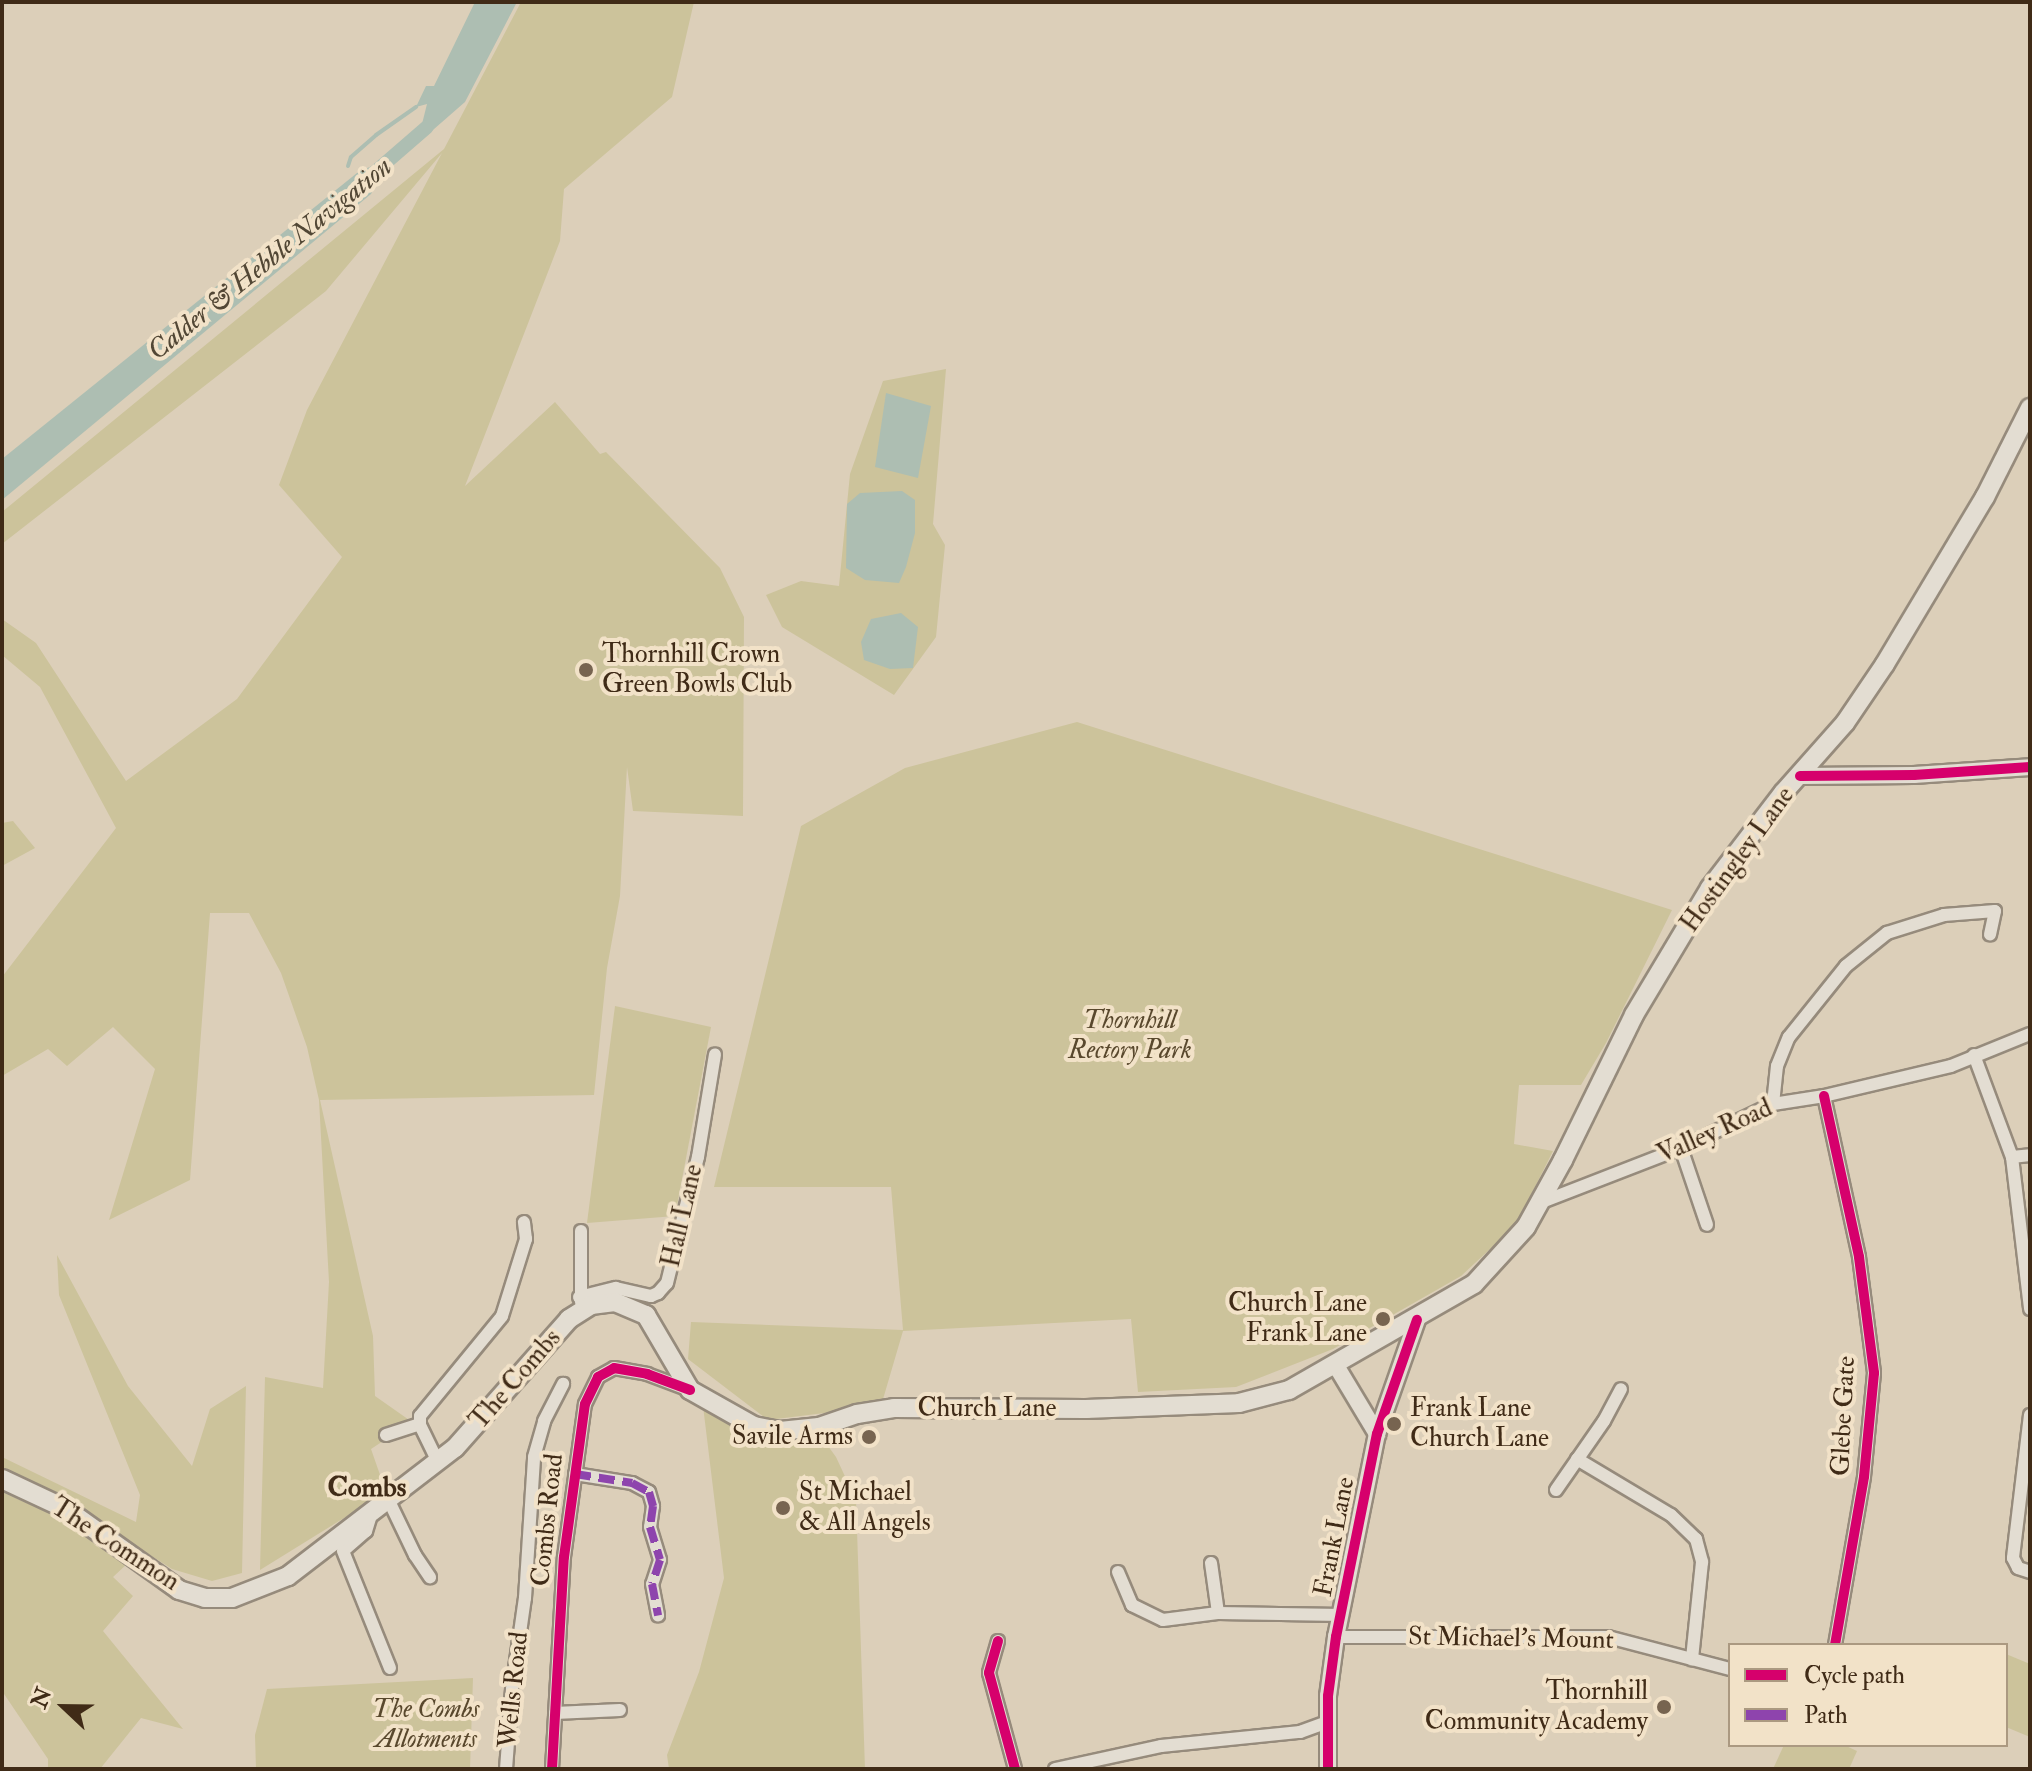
<!DOCTYPE html>
<html>
<head>
<meta charset="utf-8">
<style>
	body { margin:0 }
	#map { position:relative; width:2032px; height:1771px; overflow:hidden; background:#dccfb9; font-family:"IM FELL Double Pica",serif }
	div>[style] { position:absolute }
	[style*='--x'] { left:calc(var(--x)*1px); top:calc(var(--y)*1px); width:calc(var(--w)*1px); rotate:calc(var(--a)*1deg) }
	.green>* { inset:0; background:#ccc39b }
	.water>* { inset:0; background:#adbeb2 }
	.stream>* { height:4px; margin:-2px; padding:0 2px; transform-origin:2px; border-radius:2px; background:#adbeb2 }
	.canal>* { height:14px; margin:-7px; padding:0 7px; transform-origin:7px; border-radius:7px; background:#adbeb2 }
	.roads { filter:drop-shadow(2px 0 #968b7c) drop-shadow(-2px 0 #968b7c) drop-shadow(0 2px #968b7c) drop-shadow(0 -2px #968b7c) }
	.minor>* { height:12px; margin:-6px; padding:0 6px; transform-origin:6px; border-radius:6px; background:#e3ddd2 }
	.tertiary>* { height:16px; margin:-8px; padding:0 8px; transform-origin:8px; border-radius:8px; background:#e3ddd2 }
	.secondary>* { height:18px; margin:-9px; padding:0 9px; transform-origin:9px; border-radius:9px; background:#e3ddd2 }
	.quiet>* { height:8px; margin-top:-4px; transform-origin:0; background:repeating-linear-gradient(90deg,#8e44ad 0 16px,transparent 0 24px) }
	.cycleway>* { height:10px; margin:-5px; padding:0 5px; transform-origin:5px; border-radius:5px; background:#d6006c }
	.dots>* { width:22px; height:22px; translate:-50% -50%; box-sizing:border-box; border:4px solid #f2e2c8; border-radius:50% }
	span { translate:-50% -50%; white-space:nowrap; text-align:center; line-height:1.15; -webkit-text-stroke:8px #f2e2c8; paint-order:stroke }
	.poi-label { font-size:26px; color:#402b17 }
	.left { translate:0 -50%; text-align:left }
	.right { translate:-100% -50%; text-align:right }
	.street-label { font-size:26px; color:#402b17 }
	.park-label { font-size:26px; color:#59482d; font-style:italic }
	.water-label { font-size:28px; color:#524735; font-style:italic }
	.neighbourhood-label { font-size:28px; color:#402b17; font-weight:700 }
	.frame { position:absolute; inset:0; border:4px solid #402b17; pointer-events:none }
	.legend { position:absolute; left:1728px; top:1643px; width:280px; height:104px; box-sizing:border-box; background:#f2e2c8; border:2px solid #ab9981; margin:0; padding:10px 14px; list-style:none; font-size:24px; color:#402b17 }
	.legend li { display:flex; align-items:center; gap:16px; height:40px }
	.legend b { width:40px; border:2px solid #ab9981 }
	.north { position:absolute; left:24px; top:1667px; width:80px; height:80px; -webkit-text-stroke:6px #f2e2c8; paint-order:stroke; rotate:292deg; font-size:22px; font-weight:700; line-height:32px; text-align:center; color:#402b17 }
	.north::after { content:''; display:block; margin:auto; width:28px; height:36px; background:#402b17; clip-path:polygon(50% 0,100% 100%,50% 72%,0 100%) }
</style>
</head>
<body>
<div id="map">
	<div class="green">
		<div style="clip-path:polygon(521px 2px,694px 2px,672px 97px,564px 189px,560px 241px,465px 486px,555px 402px,600px 454px,606px 452px,720px 568px,744px 617px,743px 816px,633px 811px,627px 767px,620px 896px,607px 968px,594px 1095px,320px 1100px,373px 1336px,375px 1396px,412px 1422px,371px 1449px,386px 1492px,260px 1570px,265px 1377px,323px 1388px,329px 1282px,319px 1100px,307px 1047px,281px 973px,249px 913px,210px 913px,190px 1180px,109px 1220px,155px 1069px,113px 1027px,67px 1066px,48px 1049px,2px 1076px,2px 977px,116px 828px,40px 687px,2px 655px,2px 619px,36px 643px,126px 781px,237px 699px,342px 557px,279px 485px,307px 410px,442px 153px,326px 291px,2px 544px,2px 512px,444px 149px)"></div>
		<div style="clip-path:polygon(946px 369px,933px 524px,945px 545px,936px 637px,894px 695px,782px 627px,766px 595px,801px 581px,839px 586px,850px 474px,883px 381px)"></div>
		<div style="clip-path:polygon(1077px 722px,1672px 910px,1606px 1043px,1581px 1085px,1519px 1085px,1514px 1144px,1553px 1151px,1516px 1225px,1461px 1276px,1333px 1349px,1236px 1387px,1138px 1392px,1131px 1319px,903px 1331px,881px 1406px,768px 1420px,688px 1359px,691px 1322px,903px 1330px,891px 1187px,714px 1187px,801px 826px,905px 768px)"></div>
		<div style="clip-path:polygon(13px 821px,35px 848px,2px 866px,2px 823px)"></div>
		<div style="clip-path:polygon(615px 1006px,711px 1027px,675px 1216px,587px 1223px)"></div>
		<div style="clip-path:polygon(57px 1255px,128px 1386px,192px 1466px,210px 1409px,246px 1386px,242px 1573px,212px 1581px,172px 1569px,75px 1507px,2px 1471px,2px 1457px,136px 1522px,140px 1495px,59px 1295px)"></div>
		<div style="clip-path:polygon(703px 1406px,820px 1435px,836px 1457px,856px 1500px,865px 1769px,669px 1769px,667px 1755px,699px 1672px,724px 1578px)"></div>
		<div style="clip-path:polygon(2px 1492px,62px 1519px,128px 1563px,113px 1577px,133px 1596px,103px 1631px,183px 1729px,141px 1718px,100px 1769px,48px 1769px,48px 1759px,2px 1691px)"></div>
		<div style="clip-path:polygon(2006px 1654px,2030px 1664px,2030px 1737px,2006px 1727px)"></div>
		<div style="clip-path:polygon(473px 1678px,470px 1769px,256px 1769px,255px 1735px,267px 1689px)"></div>
		<div style="clip-path:polygon(1784px 1745px,1844px 1745px,1857px 1751px,1849px 1769px,1773px 1769px)"></div>
	</div>
	<div class="water">
		<div style="clip-path:polygon(475px 2px,517px 2px,465px 102px,418px 143px,412px 135px,422px 124px,427px 104px,416px 107px,426px 86px,434px 86px)"></div>
		<div style="clip-path:polygon(378px 163px,384px 170px,371px 194px,2px 500px,2px 459px,357px 173px)"></div>
		<div style="clip-path:polygon(886px 393px,931px 406px,918px 478px,875px 467px)"></div>
		<div style="clip-path:polygon(902px 491px,915px 500px,915px 533px,906px 567px,899px 583px,865px 580px,846px 568px,847px 504px,860px 493px)"></div>
		<div style="clip-path:polygon(901px 613px,918px 627px,913px 668px,890px 669px,864px 660px,861px 642px,871px 619px)"></div>
	</div>
	<div class="stream">
		<div style="--x:348;--y:166;--w:9;--a:-72"></div>
		<div style="--x:351;--y:157;--w:33;--a:-41"></div>
		<div style="--x:376;--y:135;--w:49;--a:-35"></div>
	</div>
	<div class="canal">
		<div style="--x:367;--y:179;--w:79;--a:-40.9"></div>
	</div>
	<div class="roads">
		<div class="minor">
			<div style="--x:1974;--y:1055;--w:109;--a:69.6"></div>
			<div style="--x:2012;--y:1157;--w:153;--a:83.2"></div>
			<div style="--x:1824;--y:1096;--w:165;--a:77.7"></div>
			<div style="--x:1859;--y:1257;--w:117;--a:82.6"></div>
			<div style="--x:1874;--y:1373;--w:104;--a:95.5"></div>
			<div style="--x:1864;--y:1477;--w:170;--a:99.8"></div>
			<div style="--x:1773;--y:1104;--w:38;--a:-84"></div>
			<div style="--x:1777;--y:1066;--w:31;--a:-68"></div>
			<div style="--x:1789;--y:1037;--w:91;--a:-51.2"></div>
			<div style="--x:1846;--y:966;--w:53;--a:-38.8"></div>
			<div style="--x:1887;--y:933;--w:60;--a:-17.5"></div>
			<div style="--x:1944;--y:915;--w:51;--a:-4.5"></div>
			<div style="--x:1995;--y:911;--w:24;--a:102"></div>
			<div style="--x:1681;--y:1148;--w:81;--a:71.3"></div>
			<div style="--x:2012;--y:1157;--w:18;--a:-6"></div>
			<div style="--x:1542;--y:1202;--w:149;--a:-21.2"></div>
			<div style="--x:1681;--y:1148;--w:102;--a:-25.6"></div>
			<div style="--x:1773;--y:1104;--w:52;--a:-8.9"></div>
			<div style="--x:1824;--y:1096;--w:130;--a:-13.3"></div>
			<div style="--x:1951;--y:1066;--w:85;--a:-22.1"></div>
			<div style="--x:579;--y:1297;--w:38;--a:-14"></div>
			<div style="--x:616;--y:1288;--w:36;--a:13"></div>
			<div style="--x:651;--y:1296;--w:8;--a:-23"></div>
			<div style="--x:658;--y:1293;--w:13;--a:-48"></div>
			<div style="--x:667;--y:1283;--w:130;--a:-76.2"></div>
			<div style="--x:698;--y:1157;--w:104;--a:-80.6"></div>
			<div style="--x:581;--y:1302;--w:71;--a:-90"></div>
			<div style="--x:2030;--y:1415;--w:144;--a:96.8"></div>
			<div style="--x:2013;--y:1558;--w:11;--a:63"></div>
			<div style="--x:2018;--y:1568;--w:13;--a:18"></div>
			<div style="--x:386;--y:1435;--w:35;--a:-18"></div>
			<div style="--x:1577;--y:1459;--w:109;--a:30.8"></div>
			<div style="--x:1671;--y:1515;--w:35;--a:44"></div>
			<div style="--x:1696;--y:1539;--w:24;--a:75"></div>
			<div style="--x:1702;--y:1562;--w:98;--a:95.9"></div>
			<div style="--x:438;--y:1462;--w:41;--a:-115.9"></div>
			<div style="--x:420;--y:1425;--w:9;--a:-90"></div>
			<div style="--x:420;--y:1416;--w:129;--a:-50.6"></div>
			<div style="--x:502;--y:1316;--w:81;--a:-72.7"></div>
			<div style="--x:526;--y:1239;--w:17;--a:-97"></div>
			<div style="--x:575;--y:1474;--w:58;--a:9"></div>
			<div style="--x:632;--y:1483;--w:19;--a:28"></div>
			<div style="--x:649;--y:1492;--w:15;--a:74"></div>
			<div style="--x:653;--y:1506;--w:21;--a:98"></div>
			<div style="--x:650;--y:1527;--w:34;--a:73"></div>
			<div style="--x:660;--y:1560;--w:25;--a:108"></div>
			<div style="--x:652;--y:1584;--w:32;--a:79"></div>
			<div style="--x:1556;--y:1490;--w:84;--a:-55.2"></div>
			<div style="--x:1604;--y:1421;--w:36;--a:-62"></div>
			<div style="--x:389;--y:1501;--w:60;--a:64.3"></div>
			<div style="--x:415;--y:1555;--w:27;--a:56"></div>
			<div style="--x:371;--y:1515;--w:17;--a:107"></div>
			<div style="--x:366;--y:1531;--w:30;--a:139"></div>
			<div style="--x:343;--y:1551;--w:126;--a:68.1"></div>
			<div style="--x:1211;--y:1563;--w:50;--a:82"></div>
			<div style="--x:1118;--y:1572;--w:36;--a:67"></div>
			<div style="--x:1132;--y:1605;--w:34;--a:26"></div>
			<div style="--x:1163;--y:1620;--w:55;--a:-7.3"></div>
			<div style="--x:1218;--y:1613;--w:124;--a:0.9"></div>
			<div style="--x:1336;--y:1637;--w:272;--a:0"></div>
			<div style="--x:1608;--y:1637;--w:126;--a:14.7"></div>
			<div style="--x:998;--y:1641;--w:33;--a:106"></div>
			<div style="--x:989;--y:1673;--w:99;--a:74.8"></div>
			<div style="--x:555;--y:1713;--w:65;--a:-2.6"></div>
			<div style="--x:506;--y:1769;--w:80;--a:-85.7"></div>
			<div style="--x:512;--y:1689;--w:92;--a:-81.9"></div>
			<div style="--x:525;--y:1598;--w:141;--a:-86.3"></div>
			<div style="--x:534;--y:1457;--w:37;--a:-74"></div>
			<div style="--x:544;--y:1421;--w:42;--a:-62.8"></div>
			<div style="--x:552;--y:1769;--w:212;--a:-86.8"></div>
			<div style="--x:564;--y:1557;--w:154;--a:-82.2"></div>
			<div style="--x:585;--y:1404;--w:30;--a:-64"></div>
			<div style="--x:598;--y:1377;--w:18;--a:-29"></div>
			<div style="--x:614;--y:1368;--w:34;--a:10"></div>
			<div style="--x:647;--y:1374;--w:46;--a:20.4"></div>
			<div style="--x:1055;--y:1769;--w:108;--a:-12.2"></div>
			<div style="--x:1161;--y:1746;--w:140;--a:-5.8"></div>
			<div style="--x:1300;--y:1732;--w:30;--a:-20"></div>
		</div>
		<div class="tertiary">
			<div style="--x:1800;--y:776;--w:114;--a:-0.5"></div>
			<div style="--x:1914;--y:775;--w:116;--a:-3.9"></div>
			<div style="--x:1335;--y:1364;--w:82;--a:59"></div>
			<div style="--x:1328;--y:1769;--w:73;--a:-90"></div>
			<div style="--x:1328;--y:1696;--w:60;--a:-82.3"></div>
			<div style="--x:1336;--y:1637;--w:207;--a:-78.6"></div>
			<div style="--x:1377;--y:1434;--w:121;--a:-70.7"></div>
		</div>
		<div class="secondary">
			<div style="--x:2;--y:1479;--w:71;--a:25.1"></div>
			<div style="--x:66;--y:1509;--w:139;--a:35.6"></div>
			<div style="--x:179;--y:1590;--w:27;--a:17"></div>
			<div style="--x:205;--y:1598;--w:27;--a:0"></div>
			<div style="--x:232;--y:1598;--w:60;--a:-21.4"></div>
			<div style="--x:288;--y:1576;--w:210;--a:-37.5"></div>
			<div style="--x:455;--y:1448;--w:172;--a:-48.5"></div>
			<div style="--x:569;--y:1319;--w:26;--a:-32"></div>
			<div style="--x:591;--y:1305;--w:24;--a:-7"></div>
			<div style="--x:615;--y:1302;--w:34;--a:23"></div>
			<div style="--x:646;--y:1315;--w:87;--a:59.6"></div>
			<div style="--x:690;--y:1390;--w:73;--a:29.4"></div>
			<div style="--x:754;--y:1426;--w:26;--a:11"></div>
			<div style="--x:780;--y:1431;--w:39;--a:-6"></div>
			<div style="--x:819;--y:1427;--w:40;--a:-18.9"></div>
			<div style="--x:857;--y:1414;--w:37;--a:-9"></div>
			<div style="--x:894;--y:1408;--w:192;--a:0.3"></div>
			<div style="--x:1086;--y:1409;--w:153;--a:-2.2"></div>
			<div style="--x:1239;--y:1403;--w:52;--a:-14.6"></div>
			<div style="--x:1289;--y:1390;--w:213;--a:-29.8"></div>
			<div style="--x:1474;--y:1284;--w:77;--a:-47.6"></div>
			<div style="--x:1526;--y:1227;--w:77;--a:-61.1"></div>
			<div style="--x:1563;--y:1160;--w:161;--a:-63.9"></div>
			<div style="--x:1634;--y:1015;--w:148;--a:-59.1"></div>
			<div style="--x:1710;--y:888;--w:120;--a:-52.5"></div>
			<div style="--x:1783;--y:793;--w:94;--a:-48.5"></div>
			<div style="--x:1845;--y:723;--w:71;--a:-55.9"></div>
			<div style="--x:1885;--y:664;--w:195;--a:-59.1"></div>
			<div style="--x:1985;--y:497;--w:100;--a:-63.2"></div>
		</div>
	</div>
	<div class="quiet">
		<div style="--x:575;--y:1474;--w:58;--a:9"></div>
		<div style="--x:632;--y:1483;--w:19;--a:28"></div>
		<div style="--x:649;--y:1492;--w:15;--a:74"></div>
		<div style="--x:653;--y:1506;--w:21;--a:98"></div>
		<div style="--x:650;--y:1527;--w:34;--a:73"></div>
		<div style="--x:660;--y:1560;--w:25;--a:108"></div>
		<div style="--x:652;--y:1584;--w:32;--a:79"></div>
	</div>
	<div class="cycleway">
		<div style="--x:1800;--y:776;--w:114;--a:-0.5"></div>
		<div style="--x:1914;--y:775;--w:116;--a:-3.9"></div>
		<div style="--x:1824;--y:1096;--w:165;--a:77.7"></div>
		<div style="--x:1859;--y:1257;--w:117;--a:82.6"></div>
		<div style="--x:1874;--y:1373;--w:104;--a:95.5"></div>
		<div style="--x:1864;--y:1477;--w:170;--a:99.8"></div>
		<div style="--x:998;--y:1641;--w:33;--a:106"></div>
		<div style="--x:989;--y:1673;--w:99;--a:74.8"></div>
		<div style="--x:552;--y:1769;--w:212;--a:-86.8"></div>
		<div style="--x:564;--y:1557;--w:154;--a:-82.2"></div>
		<div style="--x:585;--y:1404;--w:30;--a:-64"></div>
		<div style="--x:598;--y:1377;--w:18;--a:-29"></div>
		<div style="--x:614;--y:1368;--w:34;--a:10"></div>
		<div style="--x:647;--y:1374;--w:46;--a:20.4"></div>
		<div style="--x:1328;--y:1769;--w:73;--a:-90"></div>
		<div style="--x:1328;--y:1696;--w:60;--a:-82.3"></div>
		<div style="--x:1336;--y:1637;--w:207;--a:-78.6"></div>
		<div style="--x:1377;--y:1434;--w:121;--a:-70.7"></div>
	</div>
	<div class="dots">
		<div style="left:586px;top:670px;background:#776450"></div>
		<div style="left:1383px;top:1319px;background:#776450"></div>
		<div style="left:1394px;top:1424px;background:#776450"></div>
		<div style="left:869px;top:1437px;background:#776450"></div>
		<div style="left:783px;top:1508px;background:#776450"></div>
		<div style="left:1664px;top:1707px;background:#776450"></div>
	</div>
	<div class="poi-label">
		<span class="left" style="left:602px;top:670px">Thornhill Crown<br>Green Bowls Club</span>
		<span class="right" style="left:1367px;top:1319px">Church Lane<br>Frank Lane</span>
		<span class="left" style="left:1410px;top:1424px">Frank Lane<br>Church Lane</span>
		<span class="right" style="left:853px;top:1437px">Savile Arms</span>
		<span class="left" style="left:799px;top:1508px">St Michael<br>&amp; All Angels</span>
		<span class="right" style="left:1648px;top:1707px">Thornhill<br>Community Academy</span>
	</div>
	<div class="street-label">
		<span style="left:1738px;top:860px;rotate:-54deg">Hostingley Lane</span>
		<span style="left:1715px;top:1132px;rotate:-24deg">Valley Road</span>
		<span style="left:683px;top:1216px;rotate:-77deg">Hall Lane</span>
		<span style="left:516px;top:1380px;rotate:-49deg">The Combs</span>
		<span style="left:987px;top:1409px">Church Lane</span>
		<span style="left:1844px;top:1416px;rotate:-87deg">Glebe Gate</span>
		<span style="left:548px;top:1520px;rotate:-84deg">Combs Road</span>
		<span style="left:1335px;top:1537px;rotate:-79deg">Frank Lane</span>
		<span style="left:115px;top:1545px;rotate:33deg">The Common</span>
		<span style="left:1511px;top:1639px;rotate:1deg">St Michael's Mount</span>
		<span style="left:514px;top:1690px;rotate:-84deg">Wells Road</span>
	</div>
	<div class="park-label">
		<span style="left:1130px;top:1036px">Thornhill<br>Rectory Park</span>
		<span style="left:426px;top:1725px">The Combs<br>Allotments</span>
	</div>
	<div class="water-label">
		<span style="left:270px;top:259px;rotate:-39deg">Calder &amp; Hebble Navigation</span>
	</div>
	<div class="neighbourhood-label">
		<span style="left:367px;top:1488px">Combs</span>
	</div>
	<div class="frame"></div>
	<ul class="legend">
	<li><b style="height:10px;background:#d6006c"></b>Cycle path</li>
	<li><b style="height:10px;background:#8e44ad"></b>Path</li>
	</ul>
	<div class="north">N</div>
</div>
</body>
</html>
